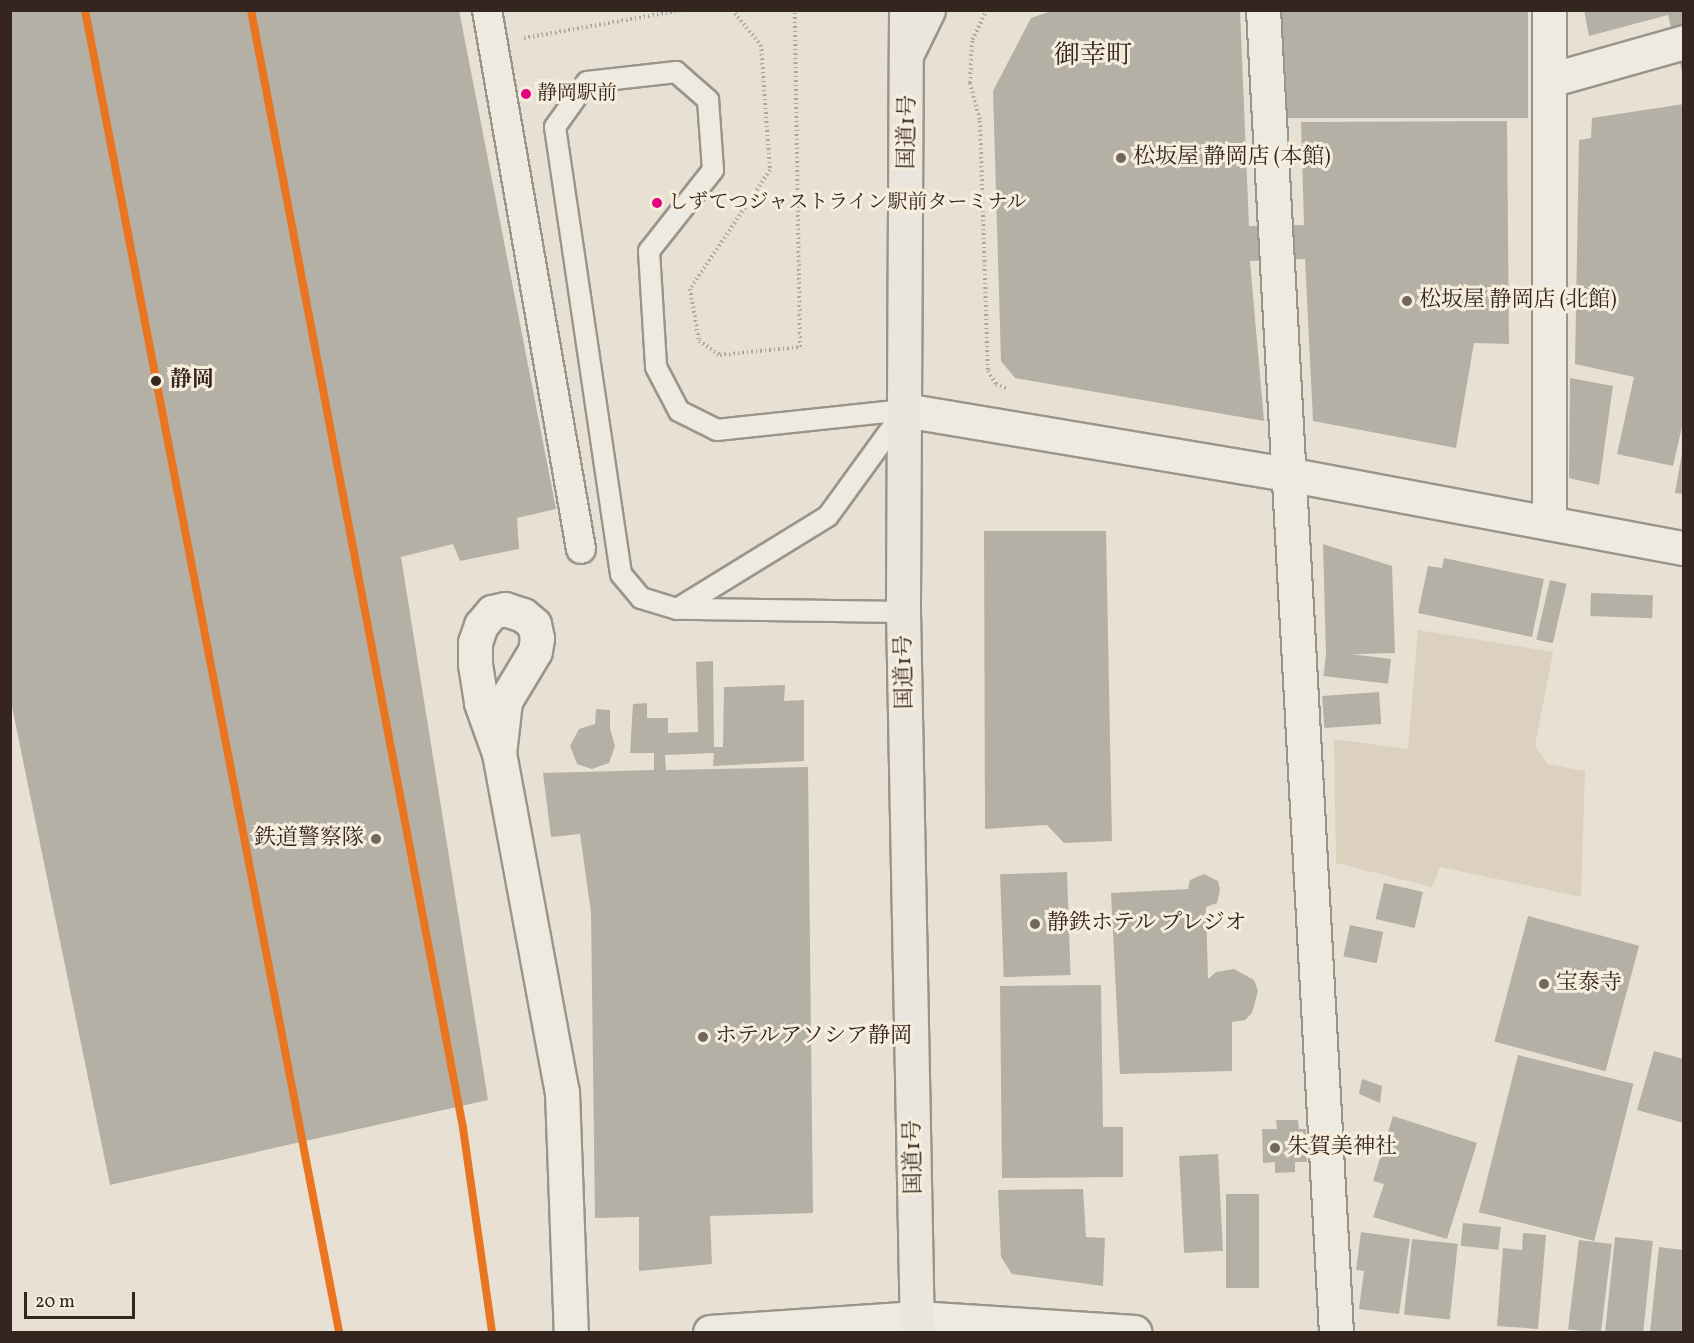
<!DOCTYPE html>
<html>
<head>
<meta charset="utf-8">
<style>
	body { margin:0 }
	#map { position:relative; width:1694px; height:1343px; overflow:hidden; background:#e8e1d3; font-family:Vollkorn,"Noto Serif JP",serif }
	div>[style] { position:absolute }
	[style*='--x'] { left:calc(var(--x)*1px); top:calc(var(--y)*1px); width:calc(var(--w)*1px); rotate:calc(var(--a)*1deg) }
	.green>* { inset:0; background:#dbd1be }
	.building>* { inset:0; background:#b5b0a6; transform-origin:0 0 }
	.path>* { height:4px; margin-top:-2px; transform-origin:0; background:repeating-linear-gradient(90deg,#aca7a1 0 1.5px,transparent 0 4.5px) }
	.roads { filter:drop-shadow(2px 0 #9a958c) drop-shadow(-2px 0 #9a958c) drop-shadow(0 2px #9a958c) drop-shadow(0 -2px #9a958c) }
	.service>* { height:20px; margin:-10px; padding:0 10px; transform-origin:10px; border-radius:10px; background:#edeae2 }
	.pedestrian>* { height:28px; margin:-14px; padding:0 14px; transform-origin:14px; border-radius:14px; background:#edeae2 }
	.minor>* { height:33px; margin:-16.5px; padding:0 16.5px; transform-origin:16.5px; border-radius:16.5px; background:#edeae2 }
	.tertiary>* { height:33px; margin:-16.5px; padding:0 16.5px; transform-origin:16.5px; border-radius:16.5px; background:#edeae2 }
	.primary>* { height:33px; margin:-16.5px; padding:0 16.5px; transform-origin:16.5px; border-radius:16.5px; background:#eae5dd }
	.trunk>* { height:33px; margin:-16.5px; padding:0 16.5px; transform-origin:16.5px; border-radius:16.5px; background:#eae5dd }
	.rail-1>* { height:8px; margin:-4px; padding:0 4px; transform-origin:4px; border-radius:4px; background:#ea7521 }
	.dots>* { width:16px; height:16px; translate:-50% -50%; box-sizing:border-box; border:3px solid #f6eddd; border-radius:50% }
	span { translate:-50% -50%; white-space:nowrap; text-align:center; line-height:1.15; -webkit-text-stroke:6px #f6eddd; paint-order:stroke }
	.bus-label { font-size:20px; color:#34251e }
	.left { translate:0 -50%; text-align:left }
	.street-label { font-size:22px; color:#34251e }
	.poi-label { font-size:22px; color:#34251e }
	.right { translate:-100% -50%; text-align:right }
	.stop-label { font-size:22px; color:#34251e; font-weight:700 }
	.quarter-label { font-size:26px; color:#34251e }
	.frame { position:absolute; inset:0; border:12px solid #34251e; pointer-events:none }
	.scale { position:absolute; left:24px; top:1292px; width:111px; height:27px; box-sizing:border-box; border:3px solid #34251e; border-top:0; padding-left:8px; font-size:18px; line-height:21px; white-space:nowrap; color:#34251e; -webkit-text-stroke:4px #f6eddd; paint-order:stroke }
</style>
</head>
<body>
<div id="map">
	<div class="green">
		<div style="clip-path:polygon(1418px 630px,1553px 652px,1535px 746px,1548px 764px,1585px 771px,1581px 897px,1440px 867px,1432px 887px,1336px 863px,1334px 739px,1408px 749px)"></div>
	</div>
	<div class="building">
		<div style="clip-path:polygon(10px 10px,459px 10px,556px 509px,517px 518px,519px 549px,460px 561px,453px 544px,401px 557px,488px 1100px,110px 1185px,10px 697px)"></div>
		<div style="clip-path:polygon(1054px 10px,1240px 10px,1249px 226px,1304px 225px,1301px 122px,1507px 121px,1509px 344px,1474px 343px,1456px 448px,1313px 421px,1305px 259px,1250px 261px,1264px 421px,1015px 378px,1001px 361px,993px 91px,1031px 18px)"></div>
		<div style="left:1282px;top:10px;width:246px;height:108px"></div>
		<div style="clip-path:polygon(1584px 10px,1684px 10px,1684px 80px,1668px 15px,1589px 36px)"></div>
		<div style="clip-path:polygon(1684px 104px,1684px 418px,1673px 466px,1617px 454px,1634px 377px,1575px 364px,1579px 140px,1591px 138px,1592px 118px)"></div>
		<div style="clip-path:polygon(1570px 378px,1613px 386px,1599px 485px,1569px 478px)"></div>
		<div style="clip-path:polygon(1682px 453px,1684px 453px,1684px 494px,1675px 493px)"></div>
		<div style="clip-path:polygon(984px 531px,1106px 531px,1112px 841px,1064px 843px,1047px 825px,985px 829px)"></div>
		<div style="clip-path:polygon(1323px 544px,1392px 566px,1395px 653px,1326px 655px)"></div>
		<div style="clip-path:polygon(1444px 558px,1544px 579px,1532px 637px,1418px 613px,1428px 566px,1442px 568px)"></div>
		<div style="left:1550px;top:580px;width:17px;height:61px;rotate:13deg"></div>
		<div style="left:1591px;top:593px;width:62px;height:23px;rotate:2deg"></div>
		<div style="left:1391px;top:659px;width:25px;height:65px;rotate:97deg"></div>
		<div style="clip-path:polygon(713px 661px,714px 747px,723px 747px,724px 687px,785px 685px,784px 701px,804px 700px,804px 761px,713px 766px,714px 753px,665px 755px,666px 770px,808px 767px,813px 1213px,710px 1216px,712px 1264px,639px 1271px,639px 1217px,595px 1218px,591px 913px,580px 834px,551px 837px,543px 773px,654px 770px,654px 753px,630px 753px,633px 704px,647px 703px,647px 718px,668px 718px,668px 733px,698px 732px,696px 662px)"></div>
		<div style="left:1379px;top:692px;width:32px;height:57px;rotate:86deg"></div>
		<div style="clip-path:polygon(596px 709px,610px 710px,610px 729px,615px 746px,609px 763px,592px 769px,577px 764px,570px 746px,579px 729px,595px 724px)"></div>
		<div style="left:1067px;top:872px;width:103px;height:67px;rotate:88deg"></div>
		<div style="clip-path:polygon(1204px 874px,1218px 881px,1220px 890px,1217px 903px,1206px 907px,1208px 979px,1216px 972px,1234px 969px,1254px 980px,1258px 991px,1252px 1013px,1245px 1020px,1232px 1022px,1232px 1071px,1120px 1074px,1111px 893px,1188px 889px,1190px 880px)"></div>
		<div style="left:1384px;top:883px;width:40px;height:37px;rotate:13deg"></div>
		<div style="left:1528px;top:916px;width:115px;height:130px;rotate:15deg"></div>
		<div style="left:1350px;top:925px;width:34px;height:32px;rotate:12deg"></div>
		<div style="clip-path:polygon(1101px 985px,1103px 1127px,1123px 1127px,1123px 1177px,1002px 1178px,1000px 986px)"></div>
		<div style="clip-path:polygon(1654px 1051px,1684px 1059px,1684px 1123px,1637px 1110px)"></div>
		<div style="left:1518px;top:1055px;width:119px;height:162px;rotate:14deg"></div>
		<div style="clip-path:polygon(1362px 1079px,1382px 1086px,1380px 1103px,1359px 1094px)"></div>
		<div style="clip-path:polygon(1393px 1116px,1477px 1143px,1447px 1239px,1373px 1217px,1384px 1184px,1373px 1181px)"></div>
		<div style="clip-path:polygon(1276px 1120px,1298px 1120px,1299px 1129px,1306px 1129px,1307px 1162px,1295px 1162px,1295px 1172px,1275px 1173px,1275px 1162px,1263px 1163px,1262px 1129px,1277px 1129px)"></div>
		<div style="left:1218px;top:1154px;width:97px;height:39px;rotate:87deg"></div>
		<div style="clip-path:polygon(1083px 1189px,1086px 1237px,1105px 1238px,1103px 1286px,1012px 1274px,1001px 1257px,998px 1190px)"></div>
		<div style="left:1226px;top:1194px;width:33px;height:94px"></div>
		<div style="left:1463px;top:1223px;width:38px;height:23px;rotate:6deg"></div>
		<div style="clip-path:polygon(1361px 1232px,1410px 1239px,1399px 1314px,1359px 1309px,1364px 1271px,1356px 1270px)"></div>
		<div style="clip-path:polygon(1523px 1233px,1546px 1235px,1538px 1329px,1497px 1326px,1503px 1248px,1522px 1250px)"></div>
		<div style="left:1615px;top:1237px;width:38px;height:96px;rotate:6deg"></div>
		<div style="left:1412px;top:1239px;width:46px;height:76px;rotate:6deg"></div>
		<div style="left:1579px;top:1240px;width:33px;height:90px;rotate:7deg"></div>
		<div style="clip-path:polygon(1659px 1247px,1684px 1250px,1684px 1332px,1650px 1332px)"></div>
	</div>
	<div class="path">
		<div style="--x:732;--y:10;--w:45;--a:50.4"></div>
		<div style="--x:761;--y:45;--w:125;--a:85.9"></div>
		<div style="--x:770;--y:170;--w:143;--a:123.9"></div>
		<div style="--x:690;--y:289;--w:53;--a:80.2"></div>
		<div style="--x:699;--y:341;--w:25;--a:34"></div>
		<div style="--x:720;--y:355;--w:80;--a:-5.7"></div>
		<div style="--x:800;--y:347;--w:337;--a:-90.9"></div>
		<div style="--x:987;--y:10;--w:34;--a:116"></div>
		<div style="--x:972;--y:41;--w:42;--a:92.7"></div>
		<div style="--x:970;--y:83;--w:39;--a:75"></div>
		<div style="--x:980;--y:121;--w:250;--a:88.2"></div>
		<div style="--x:988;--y:371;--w:15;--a:58"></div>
		<div style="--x:996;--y:384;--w:11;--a:22"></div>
		<div style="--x:524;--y:38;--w:161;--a:-10"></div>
	</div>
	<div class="roads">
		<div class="service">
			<div style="--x:677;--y:609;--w:177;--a:-31.6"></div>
			<div style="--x:828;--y:516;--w:126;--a:-54"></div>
			<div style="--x:903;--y:612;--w:226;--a:-179.2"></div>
			<div style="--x:677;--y:609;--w:38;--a:-163"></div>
			<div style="--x:641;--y:598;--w:31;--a:-130"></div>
			<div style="--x:621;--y:574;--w:452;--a:-98.4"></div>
			<div style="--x:555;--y:127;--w:55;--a:-54.6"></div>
			<div style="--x:587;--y:82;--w:90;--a:-6.4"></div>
			<div style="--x:676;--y:72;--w:43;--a:41.2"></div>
			<div style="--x:708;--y:100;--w:70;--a:85.9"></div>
			<div style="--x:713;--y:170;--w:103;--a:128.3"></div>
			<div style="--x:649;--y:251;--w:116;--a:86.5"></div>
			<div style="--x:656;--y:367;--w:50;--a:62.4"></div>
			<div style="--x:679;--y:411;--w:42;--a:26.6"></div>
			<div style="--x:717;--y:430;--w:188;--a:-6.1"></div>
		</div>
		<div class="pedestrian">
			<div style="--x:487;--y:10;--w:547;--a:80.11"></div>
		</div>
		<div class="minor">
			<div style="--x:1263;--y:10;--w:1324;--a:86.84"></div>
			<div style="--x:1550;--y:80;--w:139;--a:-15.8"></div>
			<div style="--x:1549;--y:523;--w:513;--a:-90"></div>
			<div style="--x:499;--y:753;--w:52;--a:-83.4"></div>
			<div style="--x:505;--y:701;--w:58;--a:-59"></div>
			<div style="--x:535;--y:651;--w:13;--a:-81"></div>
			<div style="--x:537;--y:638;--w:14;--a:-102"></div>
			<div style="--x:534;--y:624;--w:14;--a:-141"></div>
			<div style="--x:523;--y:615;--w:19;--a:-162"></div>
			<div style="--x:505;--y:609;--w:13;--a:167"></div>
			<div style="--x:492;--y:612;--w:17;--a:130"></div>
			<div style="--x:481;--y:625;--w:18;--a:109"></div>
			<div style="--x:475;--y:642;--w:22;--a:90"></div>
			<div style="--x:475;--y:664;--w:39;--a:81"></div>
			<div style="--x:481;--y:703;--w:53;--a:70.2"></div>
			<div style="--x:499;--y:753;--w:345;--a:79.5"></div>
			<div style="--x:562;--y:1092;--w:240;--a:87.9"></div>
		</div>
		<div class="tertiary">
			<div style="--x:904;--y:410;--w:388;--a:9.5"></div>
			<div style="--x:1287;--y:474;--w:404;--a:10.6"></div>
			<div style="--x:710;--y:1332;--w:207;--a:-3.9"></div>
			<div style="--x:917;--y:1318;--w:218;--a:3.7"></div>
		</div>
		<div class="primary">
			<div style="--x:909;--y:49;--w:43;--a:-64"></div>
		</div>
		<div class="trunk">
			<div style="--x:906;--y:10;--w:602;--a:90.29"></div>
			<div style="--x:903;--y:612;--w:720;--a:88.89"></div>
		</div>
	</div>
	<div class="rail-1">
		<div style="--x:85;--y:10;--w:1346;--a:79.12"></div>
		<div style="--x:251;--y:10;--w:1138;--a:79.26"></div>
		<div style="--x:463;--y:1128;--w:206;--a:81.9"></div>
	</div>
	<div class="dots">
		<div style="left:526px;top:94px;background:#e5007d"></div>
		<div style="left:1121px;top:158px;background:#73675d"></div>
		<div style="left:657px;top:203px;background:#e5007d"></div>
		<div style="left:1407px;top:301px;background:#73675d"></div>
		<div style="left:156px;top:381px;background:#34251e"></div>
		<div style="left:376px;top:839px;background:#73675d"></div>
		<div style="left:1035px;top:924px;background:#73675d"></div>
		<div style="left:1544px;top:984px;background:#73675d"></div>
		<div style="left:703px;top:1037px;background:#73675d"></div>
		<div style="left:1275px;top:1148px;background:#73675d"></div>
	</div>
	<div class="bus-label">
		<span class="left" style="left:537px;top:94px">静岡駅前</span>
		<span class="left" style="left:668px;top:203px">しずてつジャストライン駅前ターミナル</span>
	</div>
	<div class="street-label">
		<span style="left:908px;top:132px;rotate:-89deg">国道1号</span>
		<span style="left:905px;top:672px;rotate:-91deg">国道1号</span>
		<span style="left:914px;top:1157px;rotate:-91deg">国道1号</span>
	</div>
	<div class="poi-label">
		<span class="left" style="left:1133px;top:158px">松坂屋 静岡店 (本館)</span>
		<span class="left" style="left:1419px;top:301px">松坂屋 静岡店 (北館)</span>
		<span class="right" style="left:364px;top:839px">鉄道警察隊</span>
		<span class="left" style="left:1047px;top:924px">静鉄ホテル プレジオ</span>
		<span class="left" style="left:1556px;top:984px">宝泰寺</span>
		<span class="left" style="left:715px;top:1037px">ホテルアソシア静岡</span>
		<span class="left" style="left:1287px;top:1148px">朱賀美神社</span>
	</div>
	<div class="stop-label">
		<span class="left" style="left:170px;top:381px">静岡</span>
	</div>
	<div class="quarter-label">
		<span style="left:1093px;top:57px">御幸町</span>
	</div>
	<div class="frame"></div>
	<div class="scale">20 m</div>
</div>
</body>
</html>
